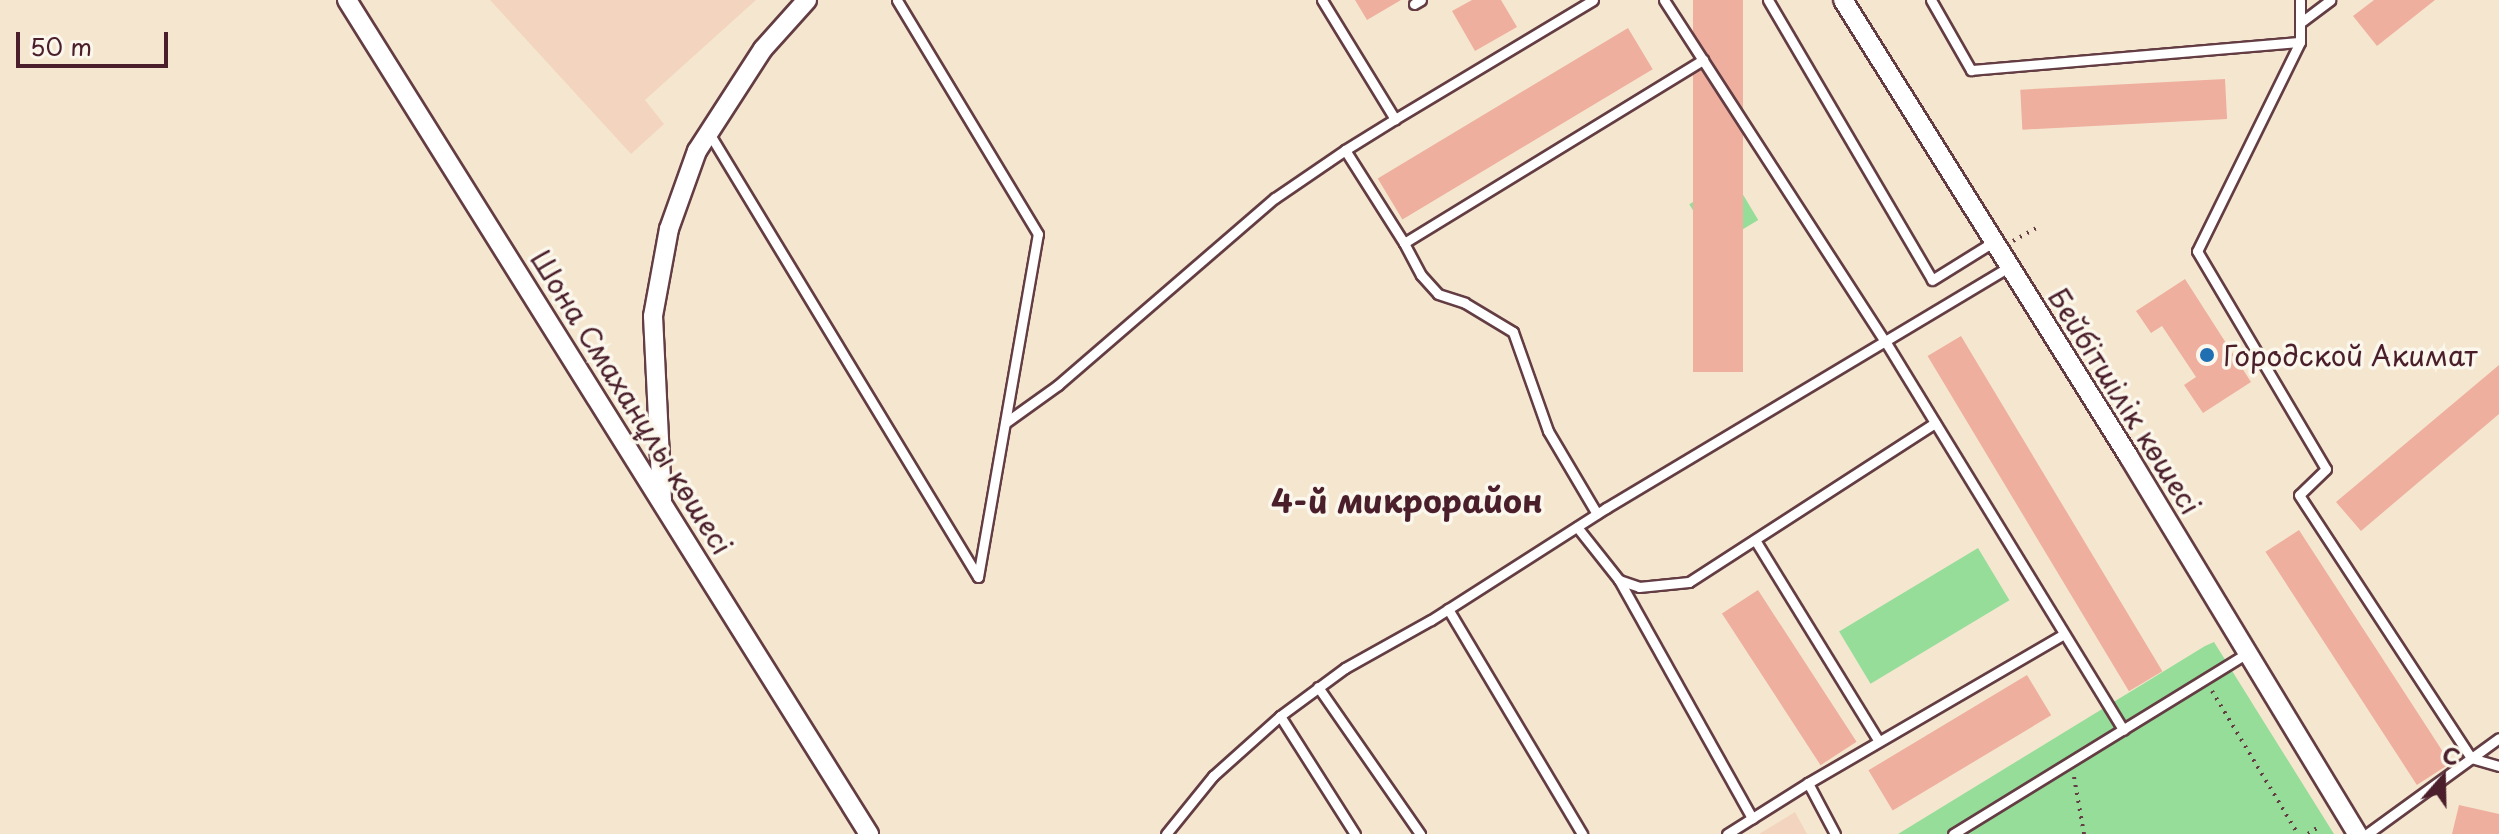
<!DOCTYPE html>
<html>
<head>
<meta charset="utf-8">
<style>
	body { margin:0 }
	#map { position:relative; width:2499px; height:834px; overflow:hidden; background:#f5e7cf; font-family:"Playpen Sans",sans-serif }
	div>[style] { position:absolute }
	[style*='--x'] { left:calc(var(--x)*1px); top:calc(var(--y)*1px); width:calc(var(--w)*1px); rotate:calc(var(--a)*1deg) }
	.built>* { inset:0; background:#f3d4bf }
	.green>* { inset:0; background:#95dd98; transform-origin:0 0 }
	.building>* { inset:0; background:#eeaf9f; transform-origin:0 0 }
	.path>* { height:4px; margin-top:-2px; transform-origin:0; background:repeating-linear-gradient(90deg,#643d44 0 2px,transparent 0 8px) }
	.roads { filter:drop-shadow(2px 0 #643d44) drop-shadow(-2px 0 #643d44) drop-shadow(0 2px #643d44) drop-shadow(0 -2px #643d44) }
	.service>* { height:9px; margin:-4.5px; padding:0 4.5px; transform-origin:4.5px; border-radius:4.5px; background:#fff }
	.minor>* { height:18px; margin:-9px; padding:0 9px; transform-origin:9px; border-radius:9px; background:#fff }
	.dots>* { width:22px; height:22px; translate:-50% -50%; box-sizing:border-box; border:4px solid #fbf7ec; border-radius:50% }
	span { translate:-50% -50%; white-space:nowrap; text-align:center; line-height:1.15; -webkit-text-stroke:7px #fbf7ec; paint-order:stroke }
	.poi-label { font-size:28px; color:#4a1f2b }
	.left { translate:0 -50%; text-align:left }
	.street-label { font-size:28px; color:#4a1f2b }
	.quarter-label { font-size:32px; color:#4a1f2b; font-weight:700 }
	.north { position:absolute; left:2403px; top:738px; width:80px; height:80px; -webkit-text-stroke:6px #fbf7ec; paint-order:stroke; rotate:20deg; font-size:22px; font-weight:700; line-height:32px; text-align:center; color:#4a1f2b }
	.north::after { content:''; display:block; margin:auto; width:28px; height:36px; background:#4a1f2b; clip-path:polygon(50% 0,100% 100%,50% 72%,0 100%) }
	.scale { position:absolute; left:16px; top:32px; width:152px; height:36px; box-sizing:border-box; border:4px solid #4a1f2b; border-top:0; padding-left:10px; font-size:24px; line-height:28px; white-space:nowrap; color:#4a1f2b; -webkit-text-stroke:6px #fbf7ec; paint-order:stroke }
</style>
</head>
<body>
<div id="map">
	<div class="built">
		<div style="clip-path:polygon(490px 0,756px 0,645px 100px,664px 124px,631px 154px)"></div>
		<div style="clip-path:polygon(1795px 812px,1807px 834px,1759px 834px)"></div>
	</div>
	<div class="green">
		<div style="left:1733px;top:178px;width:49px;height:51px;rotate:59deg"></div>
		<div style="left:1978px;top:548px;width:61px;height:162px;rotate:59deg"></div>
		<div style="clip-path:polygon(2214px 642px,2334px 834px,1898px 834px,2205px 646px)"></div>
	</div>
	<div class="building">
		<div style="clip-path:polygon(1355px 0,1401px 0,1367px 20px)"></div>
		<div style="clip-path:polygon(1472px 0,1501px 0,1517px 27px,1475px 51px,1452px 11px)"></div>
		<div style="left:1693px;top:0;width:50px;height:372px"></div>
		<div style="clip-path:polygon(2374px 0,2435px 0,2377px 46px,2353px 16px)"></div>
		<div style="left:1628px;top:28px;width:48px;height:292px;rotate:59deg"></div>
		<div style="left:2225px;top:79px;width:40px;height:205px;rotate:87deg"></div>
		<div style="clip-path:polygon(2185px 279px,2251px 382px,2203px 413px,2184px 385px,2196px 377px,2162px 326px,2151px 333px,2136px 311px)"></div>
		<div style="left:1961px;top:336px;width:391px;height:39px;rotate:59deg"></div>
		<div style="clip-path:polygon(2499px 365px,2499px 414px,2361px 531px,2336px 502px)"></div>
		<div style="left:2299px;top:530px;width:278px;height:40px;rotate:57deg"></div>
		<div style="left:1758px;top:590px;width:181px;height:43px;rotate:57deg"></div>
		<div style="left:2027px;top:675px;width:47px;height:185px;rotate:59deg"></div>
		<div style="clip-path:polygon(2459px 805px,2499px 814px,2499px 834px,2452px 834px)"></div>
	</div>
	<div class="path">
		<div style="--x:2013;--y:241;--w:29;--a:-29"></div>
		<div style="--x:2212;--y:691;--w:167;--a:59"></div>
		<div style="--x:2074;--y:777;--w:58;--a:80"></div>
		<div style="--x:2308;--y:834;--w:11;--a:-34"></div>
	</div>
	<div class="roads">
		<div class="service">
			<div style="--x:1322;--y:0;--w:140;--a:58.5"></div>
			<div style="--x:1395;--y:119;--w:231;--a:-31"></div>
			<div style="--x:1664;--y:0;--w:406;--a:57.1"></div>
			<div style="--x:1885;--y:341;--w:456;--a:58.5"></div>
			<div style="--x:1768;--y:0;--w:324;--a:59.6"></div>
			<div style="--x:1932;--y:280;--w:72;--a:-31.9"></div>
			<div style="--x:1931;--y:0;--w:81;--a:60.3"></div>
			<div style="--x:1971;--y:70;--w:330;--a:-4.9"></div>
			<div style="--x:2300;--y:0;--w:42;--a:90"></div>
			<div style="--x:2300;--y:42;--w:233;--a:116.2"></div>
			<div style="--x:2197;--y:251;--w:253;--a:59.4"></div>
			<div style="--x:2326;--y:469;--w:37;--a:136"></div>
			<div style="--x:2299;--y:495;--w:314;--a:56.8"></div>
			<div style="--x:2471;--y:758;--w:29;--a:16"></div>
			<div style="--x:1414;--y:4;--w:8;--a:-30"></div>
			<div style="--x:2300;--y:23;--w:38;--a:-37"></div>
			<div style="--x:1395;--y:119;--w:59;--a:148.2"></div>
			<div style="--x:1345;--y:150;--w:110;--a:57.6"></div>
			<div style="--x:1404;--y:243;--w:351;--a:-31.5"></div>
			<div style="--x:709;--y:133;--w:519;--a:58.79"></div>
			<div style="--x:978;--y:577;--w:348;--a:-80.1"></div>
			<div style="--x:1038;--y:234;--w:273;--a:-121.1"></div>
			<div style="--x:1404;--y:243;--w:36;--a:62"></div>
			<div style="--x:1421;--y:275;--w:25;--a:48"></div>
			<div style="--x:1438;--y:294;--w:28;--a:18"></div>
			<div style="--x:1465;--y:303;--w:56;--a:31.1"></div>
			<div style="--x:1513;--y:332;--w:105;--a:70.5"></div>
			<div style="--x:1548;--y:431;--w:96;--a:59.4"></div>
			<div style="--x:1005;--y:423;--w:65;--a:-35.6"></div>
			<div style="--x:1058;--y:385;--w:286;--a:-40.8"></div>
			<div style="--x:1275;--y:198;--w:85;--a:-34.4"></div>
			<div style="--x:1577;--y:527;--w:68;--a:51.6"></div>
			<div style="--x:1619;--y:580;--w:21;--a:19"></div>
			<div style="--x:1639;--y:587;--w:50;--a:-5.7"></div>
			<div style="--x:1689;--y:582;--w:293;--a:-32.9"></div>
			<div style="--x:1755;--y:540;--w:235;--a:58.4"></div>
			<div style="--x:1619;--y:580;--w:273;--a:60.8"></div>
			<div style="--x:1448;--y:609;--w:262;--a:59.2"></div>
			<div style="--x:1318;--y:687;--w:179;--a:55.2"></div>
			<div style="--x:1280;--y:716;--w:140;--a:57.6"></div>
			<div style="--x:1166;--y:834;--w:75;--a:-51"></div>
			<div style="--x:1213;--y:776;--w:90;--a:-41.8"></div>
			<div style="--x:1280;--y:716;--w:81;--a:-36.4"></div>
			<div style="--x:1345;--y:668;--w:98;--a:-29.2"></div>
			<div style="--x:1431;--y:620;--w:208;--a:-32.6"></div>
			<div style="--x:1606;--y:508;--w:469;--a:-30.9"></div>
			<div style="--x:1727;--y:834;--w:96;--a:-32.2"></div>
			<div style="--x:1835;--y:834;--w:58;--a:-117.9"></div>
			<div style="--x:1808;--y:783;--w:296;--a:-30.2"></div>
			<div style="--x:1953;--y:834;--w:345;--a:-31.6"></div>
			<div style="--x:2367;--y:834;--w:163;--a:-36"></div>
		</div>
		<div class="minor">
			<div style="--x:347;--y:0;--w:984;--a:57.96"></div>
			<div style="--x:1843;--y:0;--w:539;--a:57.96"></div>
			<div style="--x:2129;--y:457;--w:441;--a:58.8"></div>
			<div style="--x:662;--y:500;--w:184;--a:-92.8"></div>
			<div style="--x:653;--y:316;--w:88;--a:-79.6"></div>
			<div style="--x:669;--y:229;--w:83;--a:-70.3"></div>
			<div style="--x:697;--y:151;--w:121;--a:-57.1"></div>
			<div style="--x:763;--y:49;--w:66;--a:-48.1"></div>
		</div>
	</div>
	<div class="dots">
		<div style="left:2207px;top:355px;background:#1f6fb2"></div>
	</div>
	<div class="poi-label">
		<span class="left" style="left:2223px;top:355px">Городской Акимат</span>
	</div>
	<div class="street-label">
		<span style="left:2125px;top:401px;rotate:58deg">Бейбітшілік көшесі</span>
		<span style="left:632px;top:402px;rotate:58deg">Шона Смаханұлы көшесі</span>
	</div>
	<div class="quarter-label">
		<span style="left:1407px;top:500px">4-й микрорайон</span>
	</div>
	<div class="north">С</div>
	<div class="scale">50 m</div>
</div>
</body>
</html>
